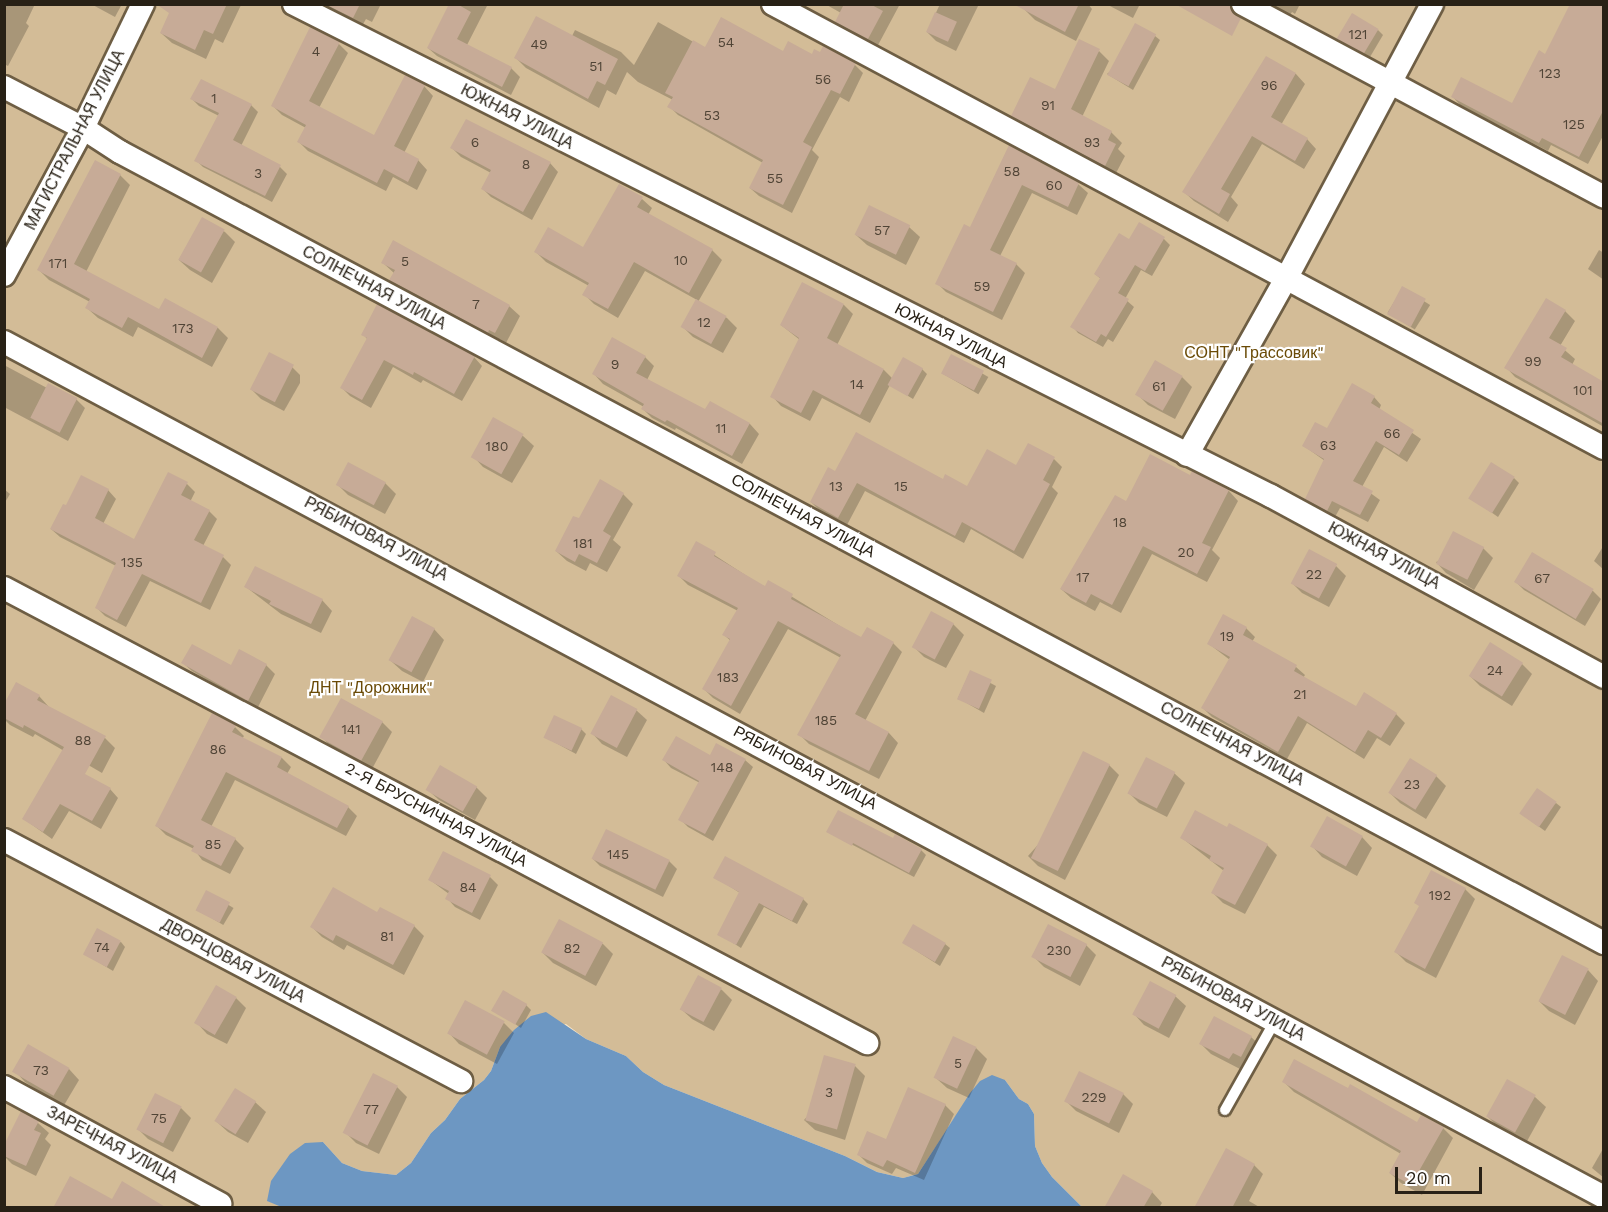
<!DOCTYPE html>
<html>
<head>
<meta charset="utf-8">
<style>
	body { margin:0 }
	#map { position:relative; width:1608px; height:1212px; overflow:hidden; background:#f9e7ca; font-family:"Work Sans",sans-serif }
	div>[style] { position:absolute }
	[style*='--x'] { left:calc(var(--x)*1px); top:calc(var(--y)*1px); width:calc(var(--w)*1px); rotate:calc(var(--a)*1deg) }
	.green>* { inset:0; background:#d3bc97 }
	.water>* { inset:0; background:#6d97c2 }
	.shadow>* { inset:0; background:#0003; transform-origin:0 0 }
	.building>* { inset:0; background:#c7ab97; transform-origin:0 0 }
	.roads { filter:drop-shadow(2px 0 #6e5e44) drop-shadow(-2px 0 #6e5e44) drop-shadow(0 2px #6e5e44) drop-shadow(0 -2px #6e5e44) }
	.lane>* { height:10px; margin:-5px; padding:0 5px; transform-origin:5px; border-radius:5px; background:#fff }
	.street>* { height:22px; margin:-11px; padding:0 11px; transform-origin:11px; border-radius:11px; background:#fff }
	span { translate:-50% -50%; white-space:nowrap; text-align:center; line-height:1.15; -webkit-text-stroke:4.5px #fff; paint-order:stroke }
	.number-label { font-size:14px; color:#504436 }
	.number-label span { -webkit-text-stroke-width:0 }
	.street-label { font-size:16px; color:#282116 }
	.park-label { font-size:16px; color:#6a4a06 }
	.frame { position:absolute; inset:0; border:6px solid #282116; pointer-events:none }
	.scale { position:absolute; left:1395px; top:1167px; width:87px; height:27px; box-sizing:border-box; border:3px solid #282116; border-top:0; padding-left:8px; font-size:18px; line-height:21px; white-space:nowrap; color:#282116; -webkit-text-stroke:4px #fff; paint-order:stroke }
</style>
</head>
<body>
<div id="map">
	<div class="green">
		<div style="clip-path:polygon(5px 5px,1603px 5px,1603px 1207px,1082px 1207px,1052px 1177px,1042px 1163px,1035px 1146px,1034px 1114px,1028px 1104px,1019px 1099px,1005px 1080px,955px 1117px,918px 1174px,903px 1178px,877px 1172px,845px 1156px,664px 1085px,643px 1072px,626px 1056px,586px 1039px,566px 1024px,500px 1047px,491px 1071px,484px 1080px,460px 1099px,445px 1120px,431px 1133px,411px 1163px,396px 1175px,362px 1171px,342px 1163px,323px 1142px,268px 1201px,284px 1207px,5px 1208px)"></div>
	</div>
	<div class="water">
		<div style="clip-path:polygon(546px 1012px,586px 1039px,626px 1056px,643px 1072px,664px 1085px,845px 1156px,877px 1172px,903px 1178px,918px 1174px,970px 1093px,980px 1081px,992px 1075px,1005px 1080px,1019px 1099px,1028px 1104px,1034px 1114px,1035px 1146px,1042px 1163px,1052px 1177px,1082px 1207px,284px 1208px,267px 1201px,271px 1181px,290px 1154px,305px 1143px,323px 1142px,342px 1163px,362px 1171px,396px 1175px,411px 1163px,431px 1133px,445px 1120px,460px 1099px,484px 1080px,491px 1071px,500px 1047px,514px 1030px,531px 1016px)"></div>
	</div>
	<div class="shadow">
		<div style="clip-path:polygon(4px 4px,35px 4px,26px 23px,29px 26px,8px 66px,4px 64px)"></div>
		<div style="clip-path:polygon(91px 4px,122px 4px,115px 17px)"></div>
		<div style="clip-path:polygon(175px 4px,240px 4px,241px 5px,223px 43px,215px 39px,206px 59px,172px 43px,161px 33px)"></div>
		<div style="clip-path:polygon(319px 4px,381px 4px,372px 22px,366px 19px,362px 26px)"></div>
		<div style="clip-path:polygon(450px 4px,488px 4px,467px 45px,511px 68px,520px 77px,511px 95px,437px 56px,428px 48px)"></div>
		<div style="clip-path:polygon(825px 4px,900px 4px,877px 47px,846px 31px,837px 22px,841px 13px)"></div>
		<div style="clip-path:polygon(940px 4px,979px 4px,956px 51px,936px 41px,927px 32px)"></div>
		<div style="clip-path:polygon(1027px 4px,1088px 4px,1092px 9px,1076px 41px,1035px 20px,1024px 9px)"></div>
		<div style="clip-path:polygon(1106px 4px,1140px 4px,1133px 18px)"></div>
		<div style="clip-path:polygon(1266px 4px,1300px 4px,1295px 14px,1292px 12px,1289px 17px)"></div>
		<div style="clip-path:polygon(658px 22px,706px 49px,813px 56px,855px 65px,863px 73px,849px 102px,840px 97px,812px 150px,819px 157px,792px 213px,759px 196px,750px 188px,763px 163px,678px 115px,669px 106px,673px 100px,638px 82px,627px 72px,616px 95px,607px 90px,599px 108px,526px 68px,516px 58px,572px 36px,575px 30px,621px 52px,634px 65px)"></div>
		<div style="clip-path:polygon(1604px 26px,1604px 134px,1588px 164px,1551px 145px,1548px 151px,1461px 106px,1453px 97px,1513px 105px,1546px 56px)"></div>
		<div style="clip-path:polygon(311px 29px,339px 44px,348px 53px,319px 108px,375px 137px,406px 77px,424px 86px,433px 96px,404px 153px,418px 160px,427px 170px,417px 190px,393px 177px,386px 191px,308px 151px,299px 142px,306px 128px,282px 115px,273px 106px)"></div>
		<div style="clip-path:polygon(1378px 30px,1383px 35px,1370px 57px,1339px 39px)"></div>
		<div style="clip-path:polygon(1155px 36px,1160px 40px,1133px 90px,1107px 74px)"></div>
		<div style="clip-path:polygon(1099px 51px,1109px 61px,1082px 117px,1111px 132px,1122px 143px,1118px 149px,1125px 156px,1115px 175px,1023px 126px,1013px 116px,1056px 91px)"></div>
		<div style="clip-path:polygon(1267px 58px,1296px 74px,1305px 84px,1281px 125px,1307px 139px,1316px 149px,1304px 169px,1262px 144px,1231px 197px,1238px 205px,1228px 222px,1194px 201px,1184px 192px)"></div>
		<div style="clip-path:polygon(192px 99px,251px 105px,258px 112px,241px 146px,280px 167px,287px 174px,272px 202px,203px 167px,196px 160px,219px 116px,199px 106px)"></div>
		<div style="clip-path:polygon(1009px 147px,1078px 184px,1088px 193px,1077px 215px,1032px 193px,1000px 256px,1016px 264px,1025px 273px,1002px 320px,946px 292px,937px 283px,970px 229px)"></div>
		<div style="clip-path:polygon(452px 148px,550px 163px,558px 172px,532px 220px,491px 197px,482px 188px,491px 173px,461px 157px)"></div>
		<div style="clip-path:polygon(120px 175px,130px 185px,86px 272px,159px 311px,165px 300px,218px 328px,228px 338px,212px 367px,138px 327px,133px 337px,98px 318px,87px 308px,90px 302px,49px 280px,39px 270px)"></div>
		<div style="clip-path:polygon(642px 199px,652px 208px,648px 215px,712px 250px,722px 260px,698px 302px,727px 318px,737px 328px,723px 353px,693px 337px,683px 327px,697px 300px,645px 271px,618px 318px,594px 304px,584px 294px,589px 286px,546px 262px,536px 252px,584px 249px)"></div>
		<div style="clip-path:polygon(202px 219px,225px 232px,235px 242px,212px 283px,190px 270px,179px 260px)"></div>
		<div style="clip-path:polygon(909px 227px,920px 237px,906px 265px,867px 245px,856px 235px)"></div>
		<div style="clip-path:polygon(1164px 239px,1170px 245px,1152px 276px,1141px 270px,1125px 299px,1134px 307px,1113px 342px,1108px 339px,1103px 347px,1078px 333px,1072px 326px,1101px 279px,1095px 274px,1129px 241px)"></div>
		<div style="clip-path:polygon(1599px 250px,1604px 253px,1604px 280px,1588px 269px)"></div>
		<div style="clip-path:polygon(382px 262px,509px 306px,520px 316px,506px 343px,500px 339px,498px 342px,402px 290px,391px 280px,395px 274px)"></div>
		<div style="clip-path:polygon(803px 284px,844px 305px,853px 314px,837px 345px,884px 370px,893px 379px,922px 369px,927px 374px,913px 399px,890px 385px,870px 423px,822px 398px,810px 421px,781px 406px,772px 396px,800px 340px,781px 325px)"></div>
		<div style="left:1403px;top:288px;width:32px;height:29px;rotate:32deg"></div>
		<div style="clip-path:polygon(1565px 311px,1575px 321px,1560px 346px,1575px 359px,1572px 365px,1604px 384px,1604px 427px,1515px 377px,1506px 367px)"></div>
		<div style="clip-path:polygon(363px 334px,474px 357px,482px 366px,462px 401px,423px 380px,421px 383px,393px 367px,371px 408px,350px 396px,342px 388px,368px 340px)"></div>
		<div style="left:952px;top:356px;width:42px;height:20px;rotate:30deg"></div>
		<div style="clip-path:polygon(645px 357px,654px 366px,647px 380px,706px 411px,710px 403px,750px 424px,759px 434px,742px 464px,676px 428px,675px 430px,652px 418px,643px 409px,644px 407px,603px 384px,594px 374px)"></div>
		<div style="clip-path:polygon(289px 364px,300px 375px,300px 383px,284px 411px,261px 399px,251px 389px)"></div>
		<div style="clip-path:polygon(4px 365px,47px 388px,76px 399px,85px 408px,68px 441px,4px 407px)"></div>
		<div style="clip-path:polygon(1182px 377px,1192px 387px,1175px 419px,1148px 405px,1138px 395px)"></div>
		<div style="clip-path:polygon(1374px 397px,1381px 405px,1379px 410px,1421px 439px,1407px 462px,1384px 447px,1362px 487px,1380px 500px,1368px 522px,1340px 508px,1335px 517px,1314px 506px,1307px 499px,1325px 461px,1304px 446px)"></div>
		<div style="clip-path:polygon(493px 419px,523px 436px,534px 446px,512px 483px,483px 467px,473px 456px)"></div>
		<div style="clip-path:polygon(1054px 459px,1062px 467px,1052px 487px,1058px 493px,1023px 559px,971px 529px,964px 543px,865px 491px,847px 525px,820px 511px,811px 502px,836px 473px,944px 481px,967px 488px)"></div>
		<div style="clip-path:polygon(349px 464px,385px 483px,396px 494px,385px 514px,348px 495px,338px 485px)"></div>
		<div style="clip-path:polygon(1192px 473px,1229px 491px,1238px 501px,1212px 550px,1220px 558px,1207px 582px,1152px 554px,1121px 613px,1100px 602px,1095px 611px,1071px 598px,1061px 589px,1126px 503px,1190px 477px)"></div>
		<div style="clip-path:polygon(169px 474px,187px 484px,195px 492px,190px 502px,209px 511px,217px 519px,203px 546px,223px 557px,231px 565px,210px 610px,150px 581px,126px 627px,105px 616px,97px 608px,116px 566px,60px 537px,51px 529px,67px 507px,108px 490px,116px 499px,103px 524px,135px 541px)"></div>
		<div style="clip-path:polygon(1514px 478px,1519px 483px,1498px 517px,1472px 499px)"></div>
		<div style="clip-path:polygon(4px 489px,10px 494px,4px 504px)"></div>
		<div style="clip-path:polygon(623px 494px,633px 504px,613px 540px,621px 547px,607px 572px,590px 563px,586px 571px,567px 561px,556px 551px,579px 520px)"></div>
		<div style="clip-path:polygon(696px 543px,765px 588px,768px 582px,861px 639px,893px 643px,902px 652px,865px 721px,889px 733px,898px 743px,879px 779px,809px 744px,799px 734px,841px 658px,788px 629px,740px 714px,713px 698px,704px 689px,731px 641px,724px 635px,738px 611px,688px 585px,679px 576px)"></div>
		<div style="clip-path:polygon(1604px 545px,1604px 570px,1594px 561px)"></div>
		<div style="clip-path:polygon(1483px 548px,1493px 558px,1474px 590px,1446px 573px,1436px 562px)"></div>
		<div style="clip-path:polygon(1336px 566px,1346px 576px,1329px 607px,1302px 593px,1292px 583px)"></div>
		<div style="clip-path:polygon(1515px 581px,1593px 591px,1601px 599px,1585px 626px,1524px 590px)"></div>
		<div style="clip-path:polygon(246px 587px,322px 600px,332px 611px,321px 633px,281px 614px)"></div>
		<div style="clip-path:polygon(931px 613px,953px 624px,964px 635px,946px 668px,924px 657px,914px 647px)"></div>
		<div style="clip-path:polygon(1246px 628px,1255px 637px,1252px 642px,1296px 667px,1305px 675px,1303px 678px,1356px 708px,1365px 695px,1396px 714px,1405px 723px,1390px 746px,1377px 738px,1364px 759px,1307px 723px,1287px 759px,1212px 717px,1203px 708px,1230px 660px,1209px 644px)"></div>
		<div style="clip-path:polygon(434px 629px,444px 640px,423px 682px,402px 671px,391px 661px)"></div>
		<div style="clip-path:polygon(183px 663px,231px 667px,266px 665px,275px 674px,257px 709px,192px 671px)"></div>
		<div style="clip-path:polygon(1522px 664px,1532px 674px,1512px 706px,1480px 686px,1470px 676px)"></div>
		<div style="clip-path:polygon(970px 672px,996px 686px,984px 713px,958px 698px)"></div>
		<div style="clip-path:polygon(39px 696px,49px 707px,105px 738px,115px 748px,102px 773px,35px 734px,33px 737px,10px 725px,4px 719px,4px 707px)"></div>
		<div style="clip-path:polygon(636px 710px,647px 720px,627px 757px,602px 744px,592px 733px)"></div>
		<div style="clip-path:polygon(382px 722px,392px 732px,372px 769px,332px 748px,322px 737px)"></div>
		<div style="clip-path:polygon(235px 727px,244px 736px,242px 739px,282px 758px,291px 767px,287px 774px,348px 807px,357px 816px,346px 836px,235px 780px,211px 827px,235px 839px,244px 848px,230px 874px,202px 860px,194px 849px,166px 835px,157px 826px)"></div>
		<div style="clip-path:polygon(581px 729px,586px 734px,576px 754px,545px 737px)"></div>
		<div style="clip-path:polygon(710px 757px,745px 760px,753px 767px,713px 841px,688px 827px,680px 819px,700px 783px,671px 768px,664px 760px)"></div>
		<div style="clip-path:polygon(1109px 765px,1119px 775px,1065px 880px,1038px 866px,1028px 856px)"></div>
		<div style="clip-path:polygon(54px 766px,110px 789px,118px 798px,101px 829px,69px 811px,52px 839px,24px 819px)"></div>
		<div style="clip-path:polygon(1174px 773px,1185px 783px,1167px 817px,1139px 803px,1129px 793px)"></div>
		<div style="clip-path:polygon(1436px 776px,1446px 786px,1426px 819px,1400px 803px,1390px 793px)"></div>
		<div style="clip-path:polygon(476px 787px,487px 798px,475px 820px,439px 800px,428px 790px)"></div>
		<div style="clip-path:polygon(1556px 803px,1561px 807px,1545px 831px,1527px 818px)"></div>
		<div style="clip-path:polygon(1227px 829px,1267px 845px,1277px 855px,1245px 914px,1223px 903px,1213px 893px,1224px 871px,1182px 838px)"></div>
		<div style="clip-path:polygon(828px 832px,921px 850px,926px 855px,914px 877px)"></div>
		<div style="clip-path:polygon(1362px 837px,1372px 848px,1357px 876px,1322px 857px,1312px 846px)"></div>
		<div style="clip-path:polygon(592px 858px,669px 861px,677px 869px,663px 897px,600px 866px)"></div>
		<div style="clip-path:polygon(490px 877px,498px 885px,480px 920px,455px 907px,447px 898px,449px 894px,430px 880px)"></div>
		<div style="clip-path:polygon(715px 877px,803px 899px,808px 904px,797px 924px,764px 907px,741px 948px,719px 934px,740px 893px)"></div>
		<div style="clip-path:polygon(1465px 889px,1475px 899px,1436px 978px,1406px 962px,1396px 952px)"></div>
		<div style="left:207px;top:892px;width:31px;height:20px;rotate:31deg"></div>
		<div style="clip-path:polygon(378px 914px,414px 926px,424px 936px,404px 975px,347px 945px,344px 950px,322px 937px,312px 927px)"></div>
		<div style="clip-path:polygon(560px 921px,603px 944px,613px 954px,596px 986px,553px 963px,543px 953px)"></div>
		<div style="clip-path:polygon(121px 942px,125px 947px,113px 971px,85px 954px)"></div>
		<div style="clip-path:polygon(904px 943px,945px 944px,950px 948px,940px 966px)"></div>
		<div style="clip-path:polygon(1086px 945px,1096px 955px,1080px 986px,1044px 967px,1033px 956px)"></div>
		<div style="clip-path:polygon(1588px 970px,1598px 981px,1575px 1025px,1549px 1011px,1539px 1001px)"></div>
		<div style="clip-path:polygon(698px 977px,722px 990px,732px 1000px,714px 1031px,692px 1019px,681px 1009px)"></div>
		<div style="clip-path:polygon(1175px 996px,1186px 1006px,1169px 1038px,1144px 1025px,1134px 1014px)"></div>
		<div style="clip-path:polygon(236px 998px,246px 1008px,227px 1044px,207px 1034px,197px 1023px)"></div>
		<div style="clip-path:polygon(526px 1005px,531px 1010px,521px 1028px,494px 1010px)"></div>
		<div style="clip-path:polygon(504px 1023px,514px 1033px,497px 1064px,459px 1044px,449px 1033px)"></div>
		<div style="clip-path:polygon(1251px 1037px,1262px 1047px,1252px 1066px,1244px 1062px,1240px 1069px,1211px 1054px,1201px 1044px)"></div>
		<div style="clip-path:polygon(976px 1048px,987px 1059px,969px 1098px,947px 1088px,936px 1078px)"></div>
		<div style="clip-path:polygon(855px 1066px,865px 1076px,845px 1140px,815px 1130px,804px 1120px)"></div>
		<div style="clip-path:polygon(69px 1069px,79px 1080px,63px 1107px,25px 1082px,15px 1071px)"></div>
		<div style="clip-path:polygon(1508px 1081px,1535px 1097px,1546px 1107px,1526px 1143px,1498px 1127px,1488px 1117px)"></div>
		<div style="clip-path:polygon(1284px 1082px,1418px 1124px,1443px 1128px,1453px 1138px,1422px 1195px,1401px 1183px,1390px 1173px,1401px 1154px,1294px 1092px)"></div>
		<div style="clip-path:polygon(397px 1087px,407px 1097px,379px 1154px,356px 1143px,346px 1133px)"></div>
		<div style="clip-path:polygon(1123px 1094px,1133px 1104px,1119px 1133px,1076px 1111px,1066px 1101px)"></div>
		<div style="clip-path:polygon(255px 1102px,266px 1112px,248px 1143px,228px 1132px,217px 1122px)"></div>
		<div style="clip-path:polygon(945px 1105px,954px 1114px,924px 1180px,896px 1168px,892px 1174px,867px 1163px,858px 1154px,886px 1141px)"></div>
		<div style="clip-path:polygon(181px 1108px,191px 1118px,173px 1152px,148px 1139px,138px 1129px)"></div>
		<div style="clip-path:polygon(21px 1113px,38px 1123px,49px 1133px,45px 1139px,51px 1145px,36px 1176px,12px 1164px,4px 1156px,4px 1148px)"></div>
		<div style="clip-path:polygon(1604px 1147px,1604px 1178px,1592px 1168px)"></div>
		<div style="clip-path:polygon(1254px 1165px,1263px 1174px,1249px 1201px,1261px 1208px,1201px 1208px)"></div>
		<div style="clip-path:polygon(1152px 1192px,1162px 1203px,1159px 1208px,1114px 1208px)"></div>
	</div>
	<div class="building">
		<div style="clip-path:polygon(156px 4px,227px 4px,213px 34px,204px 30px,195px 50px,160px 33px,169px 13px)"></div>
		<div style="clip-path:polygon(325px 4px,360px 4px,353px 18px)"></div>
		<div style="clip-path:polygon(449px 4px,457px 4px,471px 12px,457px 39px,512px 67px,502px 87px,427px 48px)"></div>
		<div style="clip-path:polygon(844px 4px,870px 4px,883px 11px,868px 39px,835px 22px)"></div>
		<div style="clip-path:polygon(1013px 4px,1079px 4px,1065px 32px)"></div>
		<div style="clip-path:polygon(1175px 4px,1230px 4px,1232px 12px,1241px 18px,1232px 36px)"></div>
		<div style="clip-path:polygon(1570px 4px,1604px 4px,1604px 109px,1579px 157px,1542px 138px,1539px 143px,1451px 97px,1461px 77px,1512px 103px,1539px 50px,1545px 54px)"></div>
		<div style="left:935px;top:12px;width:24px;height:22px;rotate:24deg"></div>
		<div style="left:1352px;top:13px;width:31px;height:30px;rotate:31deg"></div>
		<div style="clip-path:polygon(536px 16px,618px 59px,605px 85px,597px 81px,588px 99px,514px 58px)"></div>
		<div style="clip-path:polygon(721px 17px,783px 51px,788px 41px,812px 54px,814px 49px,820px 52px,823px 46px,856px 63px,840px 94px,831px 90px,803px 142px,812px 147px,783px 205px,749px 188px,763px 160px,667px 107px,673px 97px,665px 93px,693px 40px,705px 47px)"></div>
		<div style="left:1135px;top:23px;width:24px;height:59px;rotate:28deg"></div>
		<div style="clip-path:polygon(310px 27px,340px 42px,309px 101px,374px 135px,405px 75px,425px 85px,394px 146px,419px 159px,408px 182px,384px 169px,377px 183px,297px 142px,306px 125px,271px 106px)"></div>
		<div style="clip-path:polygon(1079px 39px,1100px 49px,1071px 109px,1112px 131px,1108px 140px,1116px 144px,1105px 166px,1011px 116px,1030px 77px,1055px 89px)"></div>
		<div style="clip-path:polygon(1266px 56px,1296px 73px,1271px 117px,1308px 138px,1295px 161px,1252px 136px,1221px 189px,1230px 194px,1219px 214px,1182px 192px)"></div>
		<div style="clip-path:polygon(201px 79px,252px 104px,233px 140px,281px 165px,265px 196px,194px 161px,219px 113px,190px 99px)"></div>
		<div style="clip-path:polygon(466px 119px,551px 162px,523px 212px,481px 189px,491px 170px,450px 148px)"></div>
		<div style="clip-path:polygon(1009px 145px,1079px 183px,1068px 207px,1022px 185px,990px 250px,1017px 263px,993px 312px,935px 284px,964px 224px,970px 227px)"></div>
		<div style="clip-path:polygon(95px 160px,121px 174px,74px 264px,159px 309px,165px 298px,218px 327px,202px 358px,128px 317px,122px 328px,85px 308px,90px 299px,37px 270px)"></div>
		<div style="clip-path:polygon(619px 184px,643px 197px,637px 207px,713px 249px,689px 293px,634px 262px,608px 309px,582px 295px,589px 283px,534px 252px,548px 227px,583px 247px)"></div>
		<div style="left:869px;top:205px;width:46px;height:33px;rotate:26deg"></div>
		<div style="left:202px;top:217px;width:26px;height:49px;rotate:29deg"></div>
		<div style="clip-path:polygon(1139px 222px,1165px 237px,1145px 271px,1135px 265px,1118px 293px,1129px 299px,1106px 337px,1101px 334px,1096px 342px,1070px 327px,1100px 278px,1094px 274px,1119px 233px,1129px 239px)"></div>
		<div style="clip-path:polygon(393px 240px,510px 305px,495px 333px,489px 330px,488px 333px,389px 280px,395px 270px,381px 263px)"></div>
		<div style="clip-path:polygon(802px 282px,844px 304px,827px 338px,884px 369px,860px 415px,813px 390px,801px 413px,770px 397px,799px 338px,780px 325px)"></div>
		<div style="left:1402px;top:286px;width:27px;height:32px;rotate:28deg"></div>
		<div style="clip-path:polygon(1546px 298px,1566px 310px,1549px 338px,1567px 348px,1561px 357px,1604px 382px,1604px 424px,1504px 368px)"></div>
		<div style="left:696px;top:299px;width:35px;height:32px;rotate:29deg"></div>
		<div style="clip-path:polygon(377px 304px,475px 356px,454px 394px,414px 372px,413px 375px,384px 360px,362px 400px,340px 388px,367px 338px,361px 335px)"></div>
		<div style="clip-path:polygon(612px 337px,646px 356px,636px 373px,705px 409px,710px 401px,750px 423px,732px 456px,667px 420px,665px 422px,641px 409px,644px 404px,592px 374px)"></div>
		<div style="left:269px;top:352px;width:28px;height:42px;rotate:27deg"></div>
		<div style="left:951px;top:354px;width:37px;height:22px;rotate:27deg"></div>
		<div style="left:903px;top:357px;width:23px;height:32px;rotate:29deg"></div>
		<div style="left:1155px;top:360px;width:32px;height:40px;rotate:30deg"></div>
		<div style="left:48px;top:383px;width:33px;height:39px;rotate:27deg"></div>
		<div style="clip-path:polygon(1352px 383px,1375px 396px,1371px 403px,1414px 430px,1399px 455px,1376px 441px,1353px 481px,1373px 491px,1360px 515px,1332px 501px,1327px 511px,1305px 499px,1324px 459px,1302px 446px,1315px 422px,1327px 428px)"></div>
		<div style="left:493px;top:417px;width:35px;height:46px;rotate:29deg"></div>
		<div style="clip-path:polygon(856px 432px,943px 479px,945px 474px,967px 486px,987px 449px,1016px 465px,1028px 443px,1055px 457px,1043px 480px,1050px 484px,1014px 551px,962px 522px,955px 536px,857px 483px,838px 518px,810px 502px,828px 467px,835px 471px)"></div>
		<div style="clip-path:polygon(1150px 454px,1190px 475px,1192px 471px,1229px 490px,1202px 543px,1211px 547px,1197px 574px,1143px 546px,1112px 605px,1091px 594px,1086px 603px,1060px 589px,1115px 495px,1126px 501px)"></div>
		<div style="left:348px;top:462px;width:43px;height:26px;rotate:28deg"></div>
		<div style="left:1491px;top:462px;width:28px;height:43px;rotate:32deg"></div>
		<div style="clip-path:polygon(168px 472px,188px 482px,181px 495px,210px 510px,194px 540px,224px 555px,201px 603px,142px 574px,117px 620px,95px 608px,116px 563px,50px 529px,63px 504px,66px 505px,81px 475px,109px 489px,95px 518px,134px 539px)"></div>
		<div style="clip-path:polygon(600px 479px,624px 493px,603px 531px,611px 536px,597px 563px,579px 554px,575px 562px,555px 551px,573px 516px,579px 518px)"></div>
		<div style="left:1453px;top:531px;width:35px;height:37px;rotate:27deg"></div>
		<div style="clip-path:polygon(696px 541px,716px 552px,714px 556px,765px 586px,768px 580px,793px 594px,791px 599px,861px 637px,867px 627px,894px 642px,855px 714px,889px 732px,869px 771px,797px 735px,841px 655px,778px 621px,731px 706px,702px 689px,730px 639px,722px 635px,738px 608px,677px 576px)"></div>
		<div style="left:1309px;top:549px;width:32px;height:39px;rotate:28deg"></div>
		<div style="left:1532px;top:552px;width:72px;height:35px;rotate:31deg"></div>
		<div style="clip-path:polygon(255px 566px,323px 599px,311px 624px,269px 604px,271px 601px,244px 587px)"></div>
		<div style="left:931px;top:611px;width:26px;height:41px;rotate:28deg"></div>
		<div style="clip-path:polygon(1223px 614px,1247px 627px,1243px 635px,1297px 665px,1294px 671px,1356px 706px,1364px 692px,1397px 713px,1381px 738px,1368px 730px,1355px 752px,1298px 716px,1278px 752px,1201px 708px,1230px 657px,1207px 644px)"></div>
		<div style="left:412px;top:616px;width:26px;height:50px;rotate:28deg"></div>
		<div style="left:1490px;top:642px;width:39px;height:40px;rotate:32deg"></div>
		<div style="clip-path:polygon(192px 644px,231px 665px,239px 649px,267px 664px,248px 701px,181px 663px)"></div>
		<div style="left:970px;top:670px;width:24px;height:32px;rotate:24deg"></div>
		<div style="clip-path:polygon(16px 682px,40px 695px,37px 700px,106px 736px,85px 774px,111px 788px,92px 821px,60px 804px,43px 832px,22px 819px,64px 747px,24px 725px,23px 728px,4px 718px,4px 704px)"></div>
		<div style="left:611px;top:695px;width:30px;height:44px;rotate:28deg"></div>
		<div style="left:341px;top:698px;width:48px;height:45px;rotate:29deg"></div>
		<div style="clip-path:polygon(212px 713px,236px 725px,232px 732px,282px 757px,277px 767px,349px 806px,337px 828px,226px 772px,201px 820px,236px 838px,221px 866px,191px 851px,194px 846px,155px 826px)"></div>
		<div style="left:554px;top:715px;width:31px;height:25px;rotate:25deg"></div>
		<div style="clip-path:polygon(676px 736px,710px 755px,716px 743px,746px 759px,705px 834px,678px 820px,699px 781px,662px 760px)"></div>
		<div style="left:1083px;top:751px;width:30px;height:119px;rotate:26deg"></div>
		<div style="left:1146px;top:757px;width:33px;height:41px;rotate:27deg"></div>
		<div style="left:1410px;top:758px;width:32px;height:41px;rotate:32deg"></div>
		<div style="left:440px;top:765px;width:43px;height:29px;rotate:30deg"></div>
		<div style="left:1537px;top:788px;width:24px;height:31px;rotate:35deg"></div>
		<div style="clip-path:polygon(838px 810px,893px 838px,895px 834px,922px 849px,909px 873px,853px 843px,852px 846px,826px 832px)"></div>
		<div style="clip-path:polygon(1195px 810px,1227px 827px,1229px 823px,1268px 844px,1235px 905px,1211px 893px,1224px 868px,1209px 860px,1211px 856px,1180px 838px)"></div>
		<div style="left:1327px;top:816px;width:41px;height:35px;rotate:29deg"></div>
		<div style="left:606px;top:829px;width:71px;height:33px;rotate:26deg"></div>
		<div style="clip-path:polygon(443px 851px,491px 875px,472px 913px,445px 899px,449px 891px,428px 880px)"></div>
		<div style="clip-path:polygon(725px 856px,804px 898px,792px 921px,759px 903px,736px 945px,717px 935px,739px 892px,713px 878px)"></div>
		<div style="clip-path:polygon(1431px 870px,1466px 888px,1425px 969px,1394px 952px,1419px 906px,1414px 903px)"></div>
		<div style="clip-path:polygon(333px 887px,377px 912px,380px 907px,415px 925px,393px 965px,336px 935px,333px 941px,310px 927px)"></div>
		<div style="left:206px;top:890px;width:27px;height:23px;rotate:27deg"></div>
		<div style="left:559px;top:919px;width:50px;height:38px;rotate:28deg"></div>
		<div style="left:913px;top:924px;width:38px;height:22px;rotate:30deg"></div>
		<div style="left:1048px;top:924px;width:44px;height:37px;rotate:27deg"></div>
		<div style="left:97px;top:928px;width:27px;height:30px;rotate:28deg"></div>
		<div style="left:1562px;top:955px;width:30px;height:52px;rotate:27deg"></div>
		<div style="left:698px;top:975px;width:27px;height:39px;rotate:28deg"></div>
		<div style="left:1150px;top:981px;width:30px;height:38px;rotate:28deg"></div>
		<div style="left:216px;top:985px;width:24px;height:44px;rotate:30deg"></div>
		<div style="left:503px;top:990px;width:28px;height:24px;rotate:30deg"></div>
		<div style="left:465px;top:1000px;width:45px;height:38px;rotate:28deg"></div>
		<div style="clip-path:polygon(1214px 1016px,1252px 1036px,1241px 1057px,1233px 1053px,1229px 1059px,1199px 1044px)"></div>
		<div style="left:953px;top:1036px;width:26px;height:46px;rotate:25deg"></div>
		<div style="left:28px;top:1044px;width:48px;height:32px;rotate:30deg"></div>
		<div style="left:824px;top:1055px;width:33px;height:68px;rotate:16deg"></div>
		<div style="clip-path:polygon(1294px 1059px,1348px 1088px,1350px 1084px,1417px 1122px,1421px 1115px,1444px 1127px,1411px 1185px,1389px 1173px,1401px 1151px,1282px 1082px)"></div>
		<div style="left:1079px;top:1071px;width:50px;height:34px;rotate:26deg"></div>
		<div style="left:373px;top:1073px;width:28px;height:67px;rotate:27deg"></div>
		<div style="left:1507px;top:1079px;width:33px;height:43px;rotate:29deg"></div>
		<div style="clip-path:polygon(908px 1087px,946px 1104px,915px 1173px,887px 1160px,883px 1167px,857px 1155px,867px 1131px,886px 1139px)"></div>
		<div style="left:235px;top:1088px;width:25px;height:39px;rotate:32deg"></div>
		<div style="left:155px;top:1093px;width:30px;height:41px;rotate:27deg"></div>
		<div style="clip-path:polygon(21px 1111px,39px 1121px,34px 1130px,41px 1133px,26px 1166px,4px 1156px,4px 1145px)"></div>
		<div style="clip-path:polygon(1226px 1148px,1255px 1164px,1232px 1208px,1194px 1208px)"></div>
		<div style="clip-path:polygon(1123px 1174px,1153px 1191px,1143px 1208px,1104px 1208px)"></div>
		<div style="clip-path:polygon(70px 1176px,112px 1199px,122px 1181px,167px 1208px,53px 1208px)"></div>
	</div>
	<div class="roads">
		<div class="lane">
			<div style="--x:1225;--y:1110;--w:102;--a:-60.7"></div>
		</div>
		<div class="street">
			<div style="--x:294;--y:4;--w:1094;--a:26.73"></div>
			<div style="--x:1271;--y:496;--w:379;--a:28.5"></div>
			<div style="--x:773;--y:4;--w:942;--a:28.12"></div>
			<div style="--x:1243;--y:4;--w:409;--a:28.1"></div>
			<div style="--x:4;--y:87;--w:89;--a:27.4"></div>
			<div style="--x:83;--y:128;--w:44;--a:33"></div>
			<div style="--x:120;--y:152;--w:1682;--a:28.06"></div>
			<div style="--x:4;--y:275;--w:167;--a:-61.7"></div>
			<div style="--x:83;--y:128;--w:138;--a:-64.2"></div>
			<div style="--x:4;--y:342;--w:1814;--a:28.12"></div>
			<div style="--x:1187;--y:455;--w:204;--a:-60.7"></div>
			<div style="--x:1287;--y:277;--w:309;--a:-62"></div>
			<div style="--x:4;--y:588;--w:976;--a:27.8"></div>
			<div style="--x:4;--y:840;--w:517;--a:27.81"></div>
			<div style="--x:4;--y:1087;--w:246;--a:28.4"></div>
		</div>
	</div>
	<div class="number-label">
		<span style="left:1358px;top:34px">121</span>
		<span style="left:726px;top:42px">54</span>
		<span style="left:539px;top:44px">49</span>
		<span style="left:316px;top:51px">4</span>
		<span style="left:596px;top:66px">51</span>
		<span style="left:1550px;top:73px">123</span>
		<span style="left:823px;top:79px">56</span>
		<span style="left:1269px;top:85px">96</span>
		<span style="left:214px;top:98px">1</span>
		<span style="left:1048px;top:105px">91</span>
		<span style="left:712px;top:115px">53</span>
		<span style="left:1574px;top:124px">125</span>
		<span style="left:475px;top:142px">6</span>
		<span style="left:1092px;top:142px">93</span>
		<span style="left:526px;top:164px">8</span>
		<span style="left:1012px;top:171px">58</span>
		<span style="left:258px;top:173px">3</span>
		<span style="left:775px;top:178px">55</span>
		<span style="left:1054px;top:185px">60</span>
		<span style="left:882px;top:230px">57</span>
		<span style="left:681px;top:260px">10</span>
		<span style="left:405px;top:261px">5</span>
		<span style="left:58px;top:263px">171</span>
		<span style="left:982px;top:286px">59</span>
		<span style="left:476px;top:304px">7</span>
		<span style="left:704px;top:322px">12</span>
		<span style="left:183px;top:328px">173</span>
		<span style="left:1533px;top:361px">99</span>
		<span style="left:615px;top:364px">9</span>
		<span style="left:857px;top:384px">14</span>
		<span style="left:1159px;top:386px">61</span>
		<span style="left:1583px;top:390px">101</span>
		<span style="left:721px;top:428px">11</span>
		<span style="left:1392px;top:433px">66</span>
		<span style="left:1328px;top:445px">63</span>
		<span style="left:497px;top:446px">180</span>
		<span style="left:836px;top:486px">13</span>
		<span style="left:901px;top:486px">15</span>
		<span style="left:1120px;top:522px">18</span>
		<span style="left:583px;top:543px">181</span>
		<span style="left:1186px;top:552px">20</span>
		<span style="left:132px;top:562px">135</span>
		<span style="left:1314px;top:574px">22</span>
		<span style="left:1083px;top:577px">17</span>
		<span style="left:1542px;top:578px">67</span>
		<span style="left:1227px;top:636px">19</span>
		<span style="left:1495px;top:670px">24</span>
		<span style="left:728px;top:677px">183</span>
		<span style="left:1300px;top:694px">21</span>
		<span style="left:826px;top:720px">185</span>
		<span style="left:351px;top:729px">141</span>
		<span style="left:83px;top:740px">88</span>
		<span style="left:218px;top:749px">86</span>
		<span style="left:722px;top:767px">148</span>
		<span style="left:1412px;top:784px">23</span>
		<span style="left:213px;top:844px">85</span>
		<span style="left:618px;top:854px">145</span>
		<span style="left:468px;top:887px">84</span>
		<span style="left:1440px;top:895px">192</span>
		<span style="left:387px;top:936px">81</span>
		<span style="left:102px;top:947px">74</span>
		<span style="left:572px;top:948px">82</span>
		<span style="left:1059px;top:950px">230</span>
		<span style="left:958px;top:1063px">5</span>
		<span style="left:41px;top:1070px">73</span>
		<span style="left:829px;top:1092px">3</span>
		<span style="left:1094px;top:1097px">229</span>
		<span style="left:371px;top:1109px">77</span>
		<span style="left:159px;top:1118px">75</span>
	</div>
	<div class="street-label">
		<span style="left:517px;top:117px;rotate:27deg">ЮЖНАЯ УЛИЦА</span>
		<span style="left:75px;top:140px;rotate:-63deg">МАГИСТРАЛЬНАЯ УЛИЦА</span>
		<span style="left:374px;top:288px;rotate:28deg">СОЛНЕЧНАЯ УЛИЦА</span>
		<span style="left:951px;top:336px;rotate:27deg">ЮЖНАЯ УЛИЦА</span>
		<span style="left:803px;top:516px;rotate:28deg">СОЛНЕЧНАЯ УЛИЦА</span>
		<span style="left:376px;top:539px;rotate:28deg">РЯБИНОВАЯ УЛИЦА</span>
		<span style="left:1384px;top:556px;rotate:28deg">ЮЖНАЯ УЛИЦА</span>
		<span style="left:1232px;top:744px;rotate:28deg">СОЛНЕЧНАЯ УЛИЦА</span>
		<span style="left:805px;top:768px;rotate:28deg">РЯБИНОВАЯ УЛИЦА</span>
		<span style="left:436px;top:815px;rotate:28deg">2-Я БРУСНИЧНАЯ УЛИЦА</span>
		<span style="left:233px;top:961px;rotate:28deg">ДВОРЦОВАЯ УЛИЦА</span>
		<span style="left:1233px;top:999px;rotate:28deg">РЯБИНОВАЯ УЛИЦА</span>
		<span style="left:112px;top:1145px;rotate:28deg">ЗАРЕЧНАЯ УЛИЦА</span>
	</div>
	<div class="park-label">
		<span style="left:1254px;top:353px">СОНТ "Трассовик"</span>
		<span style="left:371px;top:688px">ДНТ "Дорожник"</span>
	</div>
	<div class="frame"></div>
	<div class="scale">20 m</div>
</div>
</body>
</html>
